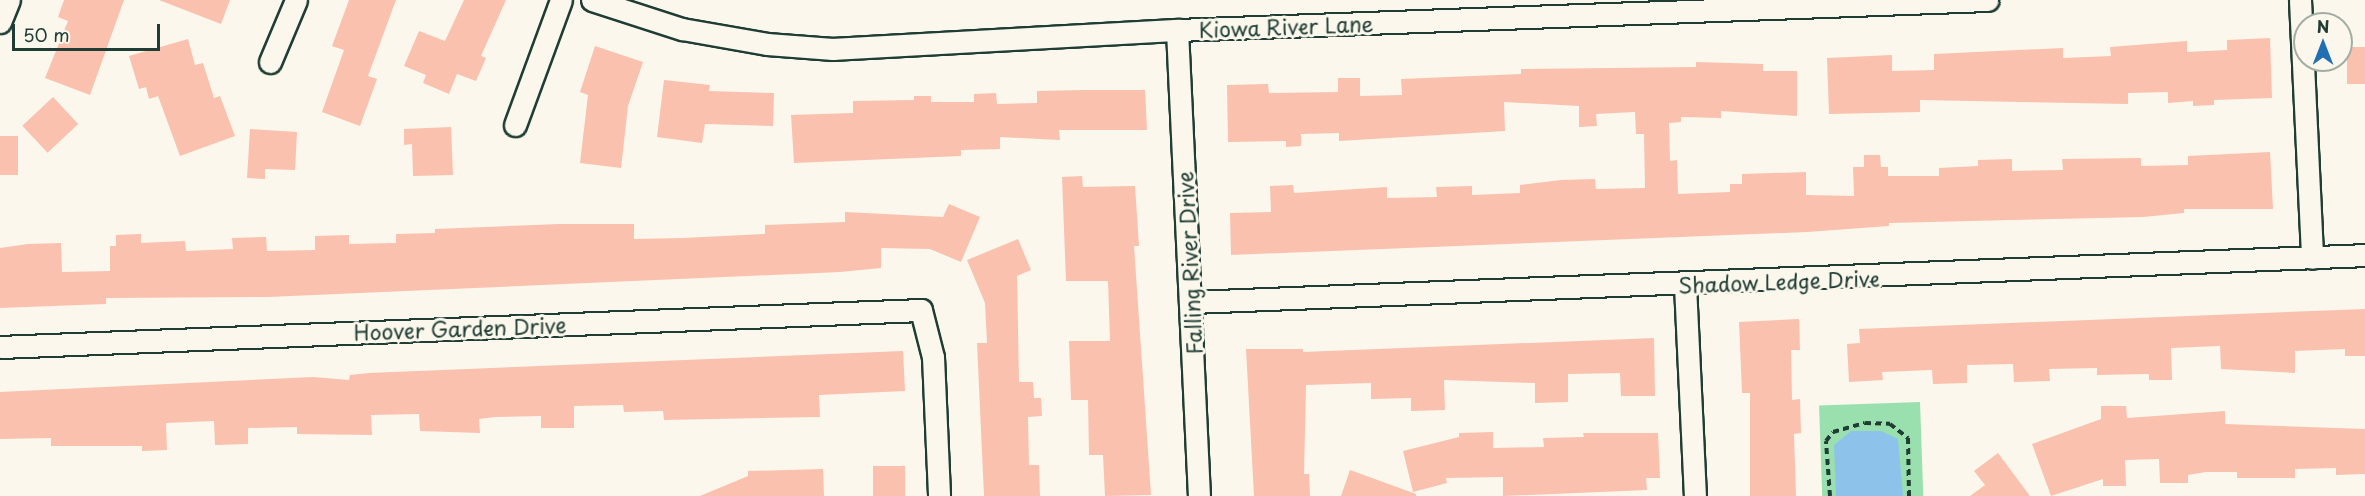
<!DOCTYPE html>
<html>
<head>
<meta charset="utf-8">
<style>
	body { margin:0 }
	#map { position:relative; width:2365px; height:496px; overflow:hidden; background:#fbf7ec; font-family:"Playpen Sans",sans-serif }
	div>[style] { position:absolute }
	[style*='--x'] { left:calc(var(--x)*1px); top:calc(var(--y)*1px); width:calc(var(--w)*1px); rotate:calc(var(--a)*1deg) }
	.green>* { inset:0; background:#9ae0ae; transform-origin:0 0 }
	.water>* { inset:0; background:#8dc3eb }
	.building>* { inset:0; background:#fac1af; transform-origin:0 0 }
	.path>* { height:4px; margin-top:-2px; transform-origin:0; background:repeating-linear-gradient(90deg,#1f3d34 0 6px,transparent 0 10.5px) }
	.roads { filter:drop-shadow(2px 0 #1f3d34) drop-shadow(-2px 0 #1f3d34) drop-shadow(0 2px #1f3d34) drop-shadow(0 -2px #1f3d34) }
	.minor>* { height:21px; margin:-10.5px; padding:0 10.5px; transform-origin:10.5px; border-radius:10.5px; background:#fbf7ec }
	span { translate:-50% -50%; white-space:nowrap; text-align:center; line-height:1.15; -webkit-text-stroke:6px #fbf7ec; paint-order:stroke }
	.street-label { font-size:21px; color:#1f3d34 }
	.north { position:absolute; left:2293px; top:12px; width:60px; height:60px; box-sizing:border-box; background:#fbf7ec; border:2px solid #a3ada2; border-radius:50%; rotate:0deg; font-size:16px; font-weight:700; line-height:24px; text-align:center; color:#1f3d34 }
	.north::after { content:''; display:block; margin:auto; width:21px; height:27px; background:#1f6fb2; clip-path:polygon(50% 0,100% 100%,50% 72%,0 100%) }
	.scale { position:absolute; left:12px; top:24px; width:148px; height:27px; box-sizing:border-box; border:3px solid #1f3d34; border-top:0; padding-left:8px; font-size:18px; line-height:21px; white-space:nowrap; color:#1f3d34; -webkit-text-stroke:4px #fbf7ec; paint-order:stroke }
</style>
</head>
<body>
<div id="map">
	<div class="green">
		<div style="left:1920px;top:402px;width:94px;height:101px;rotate:88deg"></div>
	</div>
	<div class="water">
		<div style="clip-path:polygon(1851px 431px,1881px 431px,1898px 439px,1903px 496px,1836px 496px,1834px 445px)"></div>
	</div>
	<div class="building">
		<div style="clip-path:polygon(64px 0,124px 0,90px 95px,45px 78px,68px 21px,58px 17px)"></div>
		<div style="clip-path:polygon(159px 0,230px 0,221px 24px)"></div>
		<div style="clip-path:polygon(349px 0,396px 0,368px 76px,377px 79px,360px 126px,322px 112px,344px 50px,332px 46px)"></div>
		<div style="clip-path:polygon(464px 0,506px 0,481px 56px,486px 58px,476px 81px,457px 74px,449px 94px,423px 83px,426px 75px,404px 66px,419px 31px,445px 41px)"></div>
		<div style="clip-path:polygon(2270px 38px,2272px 98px,2214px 100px,2214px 105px,2193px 106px,2193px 101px,2168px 103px,2168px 92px,2128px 93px,2128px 104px,1920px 100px,1920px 112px,1829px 114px,1827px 58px,1892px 55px,1892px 71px,1934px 70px,1934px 54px,2063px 48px,2063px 58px,2111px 56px,2110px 47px,2187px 41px,2187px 52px,2227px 50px,2227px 40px)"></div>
		<div style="clip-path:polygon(188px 39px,195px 65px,203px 63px,214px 98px,220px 96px,235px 136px,180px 156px,158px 96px,149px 99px,146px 87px,139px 89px,129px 56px)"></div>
		<div style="clip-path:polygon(595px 46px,643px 62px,628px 106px,621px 168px,580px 163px,588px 95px,580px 92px)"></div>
		<div style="left:2365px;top:47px;width:37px;height:18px;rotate:90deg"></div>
		<div style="clip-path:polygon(1696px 62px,1763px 64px,1763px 71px,1797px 71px,1797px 116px,1721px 111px,1721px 118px,1681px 117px,1681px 122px,1669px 123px,1670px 161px,1677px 160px,1678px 194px,1730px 192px,1730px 184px,1742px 184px,1742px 174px,1806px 172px,1806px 195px,1854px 196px,1853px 167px,1864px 167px,1864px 155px,1880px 155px,1881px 167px,1888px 167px,1888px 176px,1939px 176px,1939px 168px,1978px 166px,1978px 160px,2012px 159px,2012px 171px,2063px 170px,2062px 159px,2141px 158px,2141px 166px,2188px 165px,2188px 156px,2270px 152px,2273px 209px,2184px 209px,2184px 213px,2143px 217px,1889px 223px,1889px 226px,1807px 232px,1231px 255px,1230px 213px,1271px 212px,1270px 186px,1293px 185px,1294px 193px,1387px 187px,1387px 198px,1437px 197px,1436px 187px,1472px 186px,1472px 195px,1520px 193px,1520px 185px,1561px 180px,1595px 179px,1596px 189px,1645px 188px,1644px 134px,1636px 134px,1635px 112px,1596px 114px,1597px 126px,1579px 127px,1579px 106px,1504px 102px,1505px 131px,1339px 141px,1339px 133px,1301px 134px,1301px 146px,1286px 147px,1286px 141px,1228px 142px,1227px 85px,1268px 84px,1269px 93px,1338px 92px,1338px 78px,1360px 78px,1360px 96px,1402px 95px,1401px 79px,1521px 74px,1521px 69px,1696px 67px)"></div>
		<div style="clip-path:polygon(664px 80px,710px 85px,709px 91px,774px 93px,773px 126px,705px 124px,702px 143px,657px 137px)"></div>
		<div style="clip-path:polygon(1086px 90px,1145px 90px,1147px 130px,1059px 130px,1060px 140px,1000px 137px,1000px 149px,961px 150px,961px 156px,794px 163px,791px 115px,853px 113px,853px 101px,914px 100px,914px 96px,931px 96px,931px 102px,974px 102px,974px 94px,996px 93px,997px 104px,1037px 103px,1037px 91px)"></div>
		<div style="left:53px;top:97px;width:37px;height:42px;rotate:47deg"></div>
		<div style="clip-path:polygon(451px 127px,453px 175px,413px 176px,412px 144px,404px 145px,404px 129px)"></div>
		<div style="clip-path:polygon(250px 129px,297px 132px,295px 170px,265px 169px,265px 179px,247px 178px)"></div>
		<div style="left:0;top:136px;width:18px;height:39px"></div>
		<div style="clip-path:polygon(1082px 176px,1083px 187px,1135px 186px,1139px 246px,1134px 246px,1151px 495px,1105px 496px,1103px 455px,1089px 455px,1088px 400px,1071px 400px,1069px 341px,1110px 341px,1108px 281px,1066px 281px,1062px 177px)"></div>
		<div style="clip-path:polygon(949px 204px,980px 217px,961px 262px,930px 249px,881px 248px,881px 268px,840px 272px,268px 297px,106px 298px,106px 304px,0 308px,0 248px,28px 244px,61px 243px,62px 272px,110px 271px,110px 246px,116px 246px,116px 235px,141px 234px,141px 243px,185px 241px,186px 251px,233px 249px,232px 238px,266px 237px,267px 251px,315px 250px,315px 236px,349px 235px,349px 244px,396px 243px,396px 234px,435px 233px,435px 229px,559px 224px,634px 224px,634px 239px,683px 238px,765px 234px,765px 225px,845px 222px,845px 212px,943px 217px)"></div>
		<div style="clip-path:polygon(1018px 239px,1031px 270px,1017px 276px,1019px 382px,1033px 382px,1034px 398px,1041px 398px,1042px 416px,1028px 417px,1029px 465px,1039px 465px,1040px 496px,984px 496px,977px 343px,987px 343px,985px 303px,967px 260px)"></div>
		<div style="clip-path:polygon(2365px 309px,2365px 356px,2345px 356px,2345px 349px,2295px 351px,2295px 373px,2221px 369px,2220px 346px,2171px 348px,2172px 380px,2149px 380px,2149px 374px,2097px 375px,2097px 368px,2049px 369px,2050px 381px,2014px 382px,2013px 364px,1967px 365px,1967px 383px,1933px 384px,1932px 370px,1882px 372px,1883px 380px,1849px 382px,1847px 344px,1860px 343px,1859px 329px)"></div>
		<div style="clip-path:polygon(1799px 319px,1800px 350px,1791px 350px,1792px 400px,1800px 399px,1801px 433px,1794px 434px,1796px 496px,1750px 496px,1750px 393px,1742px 393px,1739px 322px)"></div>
		<div style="clip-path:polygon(1654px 338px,1655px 396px,1621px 396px,1620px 373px,1568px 374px,1568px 402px,1535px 403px,1535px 383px,1444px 380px,1445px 410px,1411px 411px,1411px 398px,1371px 399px,1371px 383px,1306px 385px,1304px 474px,1309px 474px,1310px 496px,1254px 496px,1246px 349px,1303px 349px,1303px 352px)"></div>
		<div style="clip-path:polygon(903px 351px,905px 391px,819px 395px,820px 417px,664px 420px,663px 411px,624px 412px,623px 405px,574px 406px,574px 428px,541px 428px,541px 416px,495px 417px,479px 419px,480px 433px,420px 431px,419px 414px,371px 415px,372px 435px,297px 434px,297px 427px,248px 428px,248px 444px,215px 445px,214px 421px,166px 423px,167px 450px,142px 451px,142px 446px,51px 446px,51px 438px,0 439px,0 392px,313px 377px,349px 380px,350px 375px,369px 373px)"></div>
		<div style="clip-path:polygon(2101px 406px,2126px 406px,2127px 418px,2225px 411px,2225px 424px,2365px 429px,2365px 474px,2336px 475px,2336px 468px,2295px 469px,2295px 478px,2237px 478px,2237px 472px,2206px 472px,2188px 475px,2188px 483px,2160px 483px,2159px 459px,2125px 460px,2126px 486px,2103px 486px,2103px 479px,2051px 496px,2032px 444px,2101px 419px)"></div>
		<div style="clip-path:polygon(1493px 432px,1493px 448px,1544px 447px,1543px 438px,1584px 437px,1583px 433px,1658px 433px,1660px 478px,1646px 478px,1647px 490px,1503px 496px,1503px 477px,1446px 478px,1447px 483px,1413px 492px,1403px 451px,1459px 437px,1459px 433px)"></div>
		<div style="clip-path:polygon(1998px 453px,2030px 496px,1970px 496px,1985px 485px,1974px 471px)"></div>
		<div style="left:873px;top:466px;width:32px;height:30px"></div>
		<div style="clip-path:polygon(823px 469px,824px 496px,700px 496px,748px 476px,748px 471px)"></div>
		<div style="clip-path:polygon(1350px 470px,1416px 494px,1416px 496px,1341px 496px)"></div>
	</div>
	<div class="path">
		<div style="--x:1830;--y:496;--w:55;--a:-94.2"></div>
		<div style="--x:1826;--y:441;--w:11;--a:-52"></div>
		<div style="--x:1833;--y:432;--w:33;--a:-16"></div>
		<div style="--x:1865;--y:423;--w:25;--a:2"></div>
		<div style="--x:1890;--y:424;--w:23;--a:38"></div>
		<div style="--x:1908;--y:438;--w:58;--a:89"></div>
	</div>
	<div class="roads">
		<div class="minor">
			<div style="--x:592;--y:0;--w:95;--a:17.9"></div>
			<div style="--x:682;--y:29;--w:86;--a:10"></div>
			<div style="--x:767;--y:44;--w:66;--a:4.3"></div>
			<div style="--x:833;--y:49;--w:345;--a:-3.2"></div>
			<div style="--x:1177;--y:30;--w:811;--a:-2.12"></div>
			<div style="--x:2300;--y:0;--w:258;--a:87.3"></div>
			<div style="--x:0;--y:22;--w:24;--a:-68"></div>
			<div style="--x:1177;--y:30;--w:467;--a:87.3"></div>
			<div style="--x:270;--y:62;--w:67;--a:-67.2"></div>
			<div style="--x:515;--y:125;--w:133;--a:-69.8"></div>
			<div style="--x:1685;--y:285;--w:211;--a:87.3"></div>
			<div style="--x:1192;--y:302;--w:1174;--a:-2.29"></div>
			<div style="--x:0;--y:347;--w:922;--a:-2.3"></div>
			<div style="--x:921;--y:310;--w:49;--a:75.7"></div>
			<div style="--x:933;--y:357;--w:139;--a:87.5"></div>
		</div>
	</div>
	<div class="street-label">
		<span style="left:1286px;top:26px;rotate:-2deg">Kiowa River Lane</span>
		<span style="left:1189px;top:263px;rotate:-93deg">Falling River Drive</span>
		<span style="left:1779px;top:281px;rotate:-2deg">Shadow Ledge Drive</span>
		<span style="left:460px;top:328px;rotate:-2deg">Hoover Garden Drive</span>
	</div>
	<div class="north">N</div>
	<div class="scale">50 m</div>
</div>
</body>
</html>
